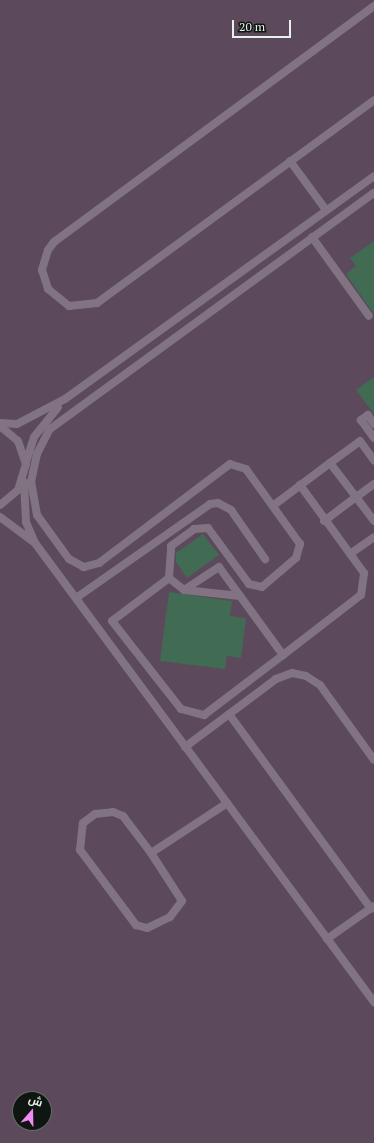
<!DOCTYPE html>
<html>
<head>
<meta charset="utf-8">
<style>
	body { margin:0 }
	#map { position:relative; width:374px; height:1143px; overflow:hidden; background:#1f3026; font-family:"PT Serif",Cairo,serif }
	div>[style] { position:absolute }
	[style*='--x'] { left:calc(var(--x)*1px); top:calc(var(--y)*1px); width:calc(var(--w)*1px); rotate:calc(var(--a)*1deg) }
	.green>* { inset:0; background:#5c495c }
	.building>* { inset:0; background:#416b53 }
	.service>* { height:8px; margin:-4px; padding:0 4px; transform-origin:4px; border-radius:4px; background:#817381 }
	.pedestrian>* { height:8px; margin:-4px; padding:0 4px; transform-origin:4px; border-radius:4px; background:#817381 }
	.minor>* { height:8px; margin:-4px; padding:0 4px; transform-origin:4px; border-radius:4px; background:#817381 }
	span { translate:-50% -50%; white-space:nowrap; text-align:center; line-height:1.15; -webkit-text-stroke:3px #0f1612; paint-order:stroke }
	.north { position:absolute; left:12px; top:1091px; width:40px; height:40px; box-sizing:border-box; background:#0f1612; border:1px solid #666e69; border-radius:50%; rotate:20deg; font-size:11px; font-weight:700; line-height:16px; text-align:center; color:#e8f2ec }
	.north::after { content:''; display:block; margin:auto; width:14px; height:18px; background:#f18af4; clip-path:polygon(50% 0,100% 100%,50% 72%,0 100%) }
	.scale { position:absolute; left:232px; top:20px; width:59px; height:18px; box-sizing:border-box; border:2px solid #e8f2ec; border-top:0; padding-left:5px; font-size:12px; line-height:14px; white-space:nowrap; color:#e8f2ec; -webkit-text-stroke:3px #0f1612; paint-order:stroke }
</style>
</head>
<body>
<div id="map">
	<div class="green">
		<div style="clip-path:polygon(evenodd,0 0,374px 0,374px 1143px,0 1143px,0 0,20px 1099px,44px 1099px,44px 1123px,20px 1123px,20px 1099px)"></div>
	</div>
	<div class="building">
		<div style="clip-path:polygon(374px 241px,374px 314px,346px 274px,356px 266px,350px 258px)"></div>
		<div style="clip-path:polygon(374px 377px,374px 414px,356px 390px)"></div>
		<div style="clip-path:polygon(203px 534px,219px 555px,187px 578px,176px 562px,176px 553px)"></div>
		<div style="clip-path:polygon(169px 592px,232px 601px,230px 616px,246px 618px,241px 658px,227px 656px,225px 669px,160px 661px)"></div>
	</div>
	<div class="service">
		<div style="--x:374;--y:6;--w:398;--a:143.6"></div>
		<div style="--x:54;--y:242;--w:10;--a:127"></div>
		<div style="--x:48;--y:250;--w:21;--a:107"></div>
		<div style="--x:42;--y:270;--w:20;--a:72"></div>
		<div style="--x:48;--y:289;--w:27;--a:39"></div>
		<div style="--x:69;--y:306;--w:28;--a:-6"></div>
		<div style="--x:97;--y:303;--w:343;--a:-36.2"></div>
		<div style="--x:290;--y:161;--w:61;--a:53.7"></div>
		<div style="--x:229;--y:714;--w:241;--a:53.9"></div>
		<div style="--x:185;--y:747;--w:114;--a:-36.8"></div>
		<div style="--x:276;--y:679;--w:17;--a:-21"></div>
		<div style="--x:292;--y:673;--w:14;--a:12"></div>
		<div style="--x:306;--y:676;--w:17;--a:33"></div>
		<div style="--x:320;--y:685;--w:92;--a:54.2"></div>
		<div style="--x:151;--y:853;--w:57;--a:57.1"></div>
		<div style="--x:182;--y:901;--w:20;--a:127"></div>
		<div style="--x:170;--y:917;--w:25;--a:154"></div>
		<div style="--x:147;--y:928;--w:11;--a:-165"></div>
		<div style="--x:136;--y:925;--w:94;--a:-126.7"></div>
		<div style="--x:80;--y:850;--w:27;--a:-84"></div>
		<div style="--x:83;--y:823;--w:15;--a:-37"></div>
		<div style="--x:95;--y:814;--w:18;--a:-6"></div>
		<div style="--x:113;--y:812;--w:11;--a:22"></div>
		<div style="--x:123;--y:816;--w:46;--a:52.9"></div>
		<div style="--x:151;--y:853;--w:91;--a:-33.3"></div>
		<div style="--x:327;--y:939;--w:57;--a:-35.1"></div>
	</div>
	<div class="pedestrian">
		<div style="--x:312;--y:237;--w:97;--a:54.2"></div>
		<div style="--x:374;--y:424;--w:11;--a:-124"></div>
		<div style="--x:368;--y:415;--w:9;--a:144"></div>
		<div style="--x:361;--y:420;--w:22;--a:54"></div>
		<div style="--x:330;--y:463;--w:37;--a:-36"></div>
		<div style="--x:360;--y:441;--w:24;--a:54"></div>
		<div style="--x:374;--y:484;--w:22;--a:144"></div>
		<div style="--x:356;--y:497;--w:30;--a:53"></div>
		<div style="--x:274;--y:505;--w:70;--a:-36.9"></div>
		<div style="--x:330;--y:463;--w:43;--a:52.6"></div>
		<div style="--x:356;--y:497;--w:40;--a:143"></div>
		<div style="--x:350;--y:554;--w:29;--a:-35"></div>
		<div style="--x:169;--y:578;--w:32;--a:-86"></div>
		<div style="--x:171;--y:546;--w:29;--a:-36"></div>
		<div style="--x:194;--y:529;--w:14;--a:-4"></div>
		<div style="--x:208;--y:528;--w:69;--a:53.8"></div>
		<div style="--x:249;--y:584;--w:13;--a:13"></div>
		<div style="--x:262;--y:587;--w:45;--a:-40.5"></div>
		<div style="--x:296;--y:558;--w:15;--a:-74"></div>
		<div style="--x:300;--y:544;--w:92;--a:-125.8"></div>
		<div style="--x:246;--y:469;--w:17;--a:-163"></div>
		<div style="--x:230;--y:464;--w:164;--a:142.9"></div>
		<div style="--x:99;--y:563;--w:16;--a:165"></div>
		<div style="--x:84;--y:567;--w:17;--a:-152"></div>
		<div style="--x:69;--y:559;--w:54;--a:-126"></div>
		<div style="--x:37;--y:515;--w:34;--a:-100"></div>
		<div style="--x:31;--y:482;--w:29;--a:-78"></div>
		<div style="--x:37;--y:454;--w:28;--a:-63"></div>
		<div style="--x:50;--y:429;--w:401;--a:-36.1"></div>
		<div style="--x:184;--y:590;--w:19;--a:-141"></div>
		<div style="--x:169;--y:578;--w:71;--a:143"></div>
		<div style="--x:112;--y:621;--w:112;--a:51.9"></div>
		<div style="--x:181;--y:709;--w:24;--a:15"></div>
		<div style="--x:204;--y:715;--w:99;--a:-37.2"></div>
		<div style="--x:240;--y:596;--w:56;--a:-173.9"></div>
		<div style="--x:184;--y:590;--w:42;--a:-33.3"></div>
		<div style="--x:219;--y:567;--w:109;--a:54"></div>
		<div style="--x:283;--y:655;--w:98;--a:-37.6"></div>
		<div style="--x:361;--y:595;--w:22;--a:-82"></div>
		<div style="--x:364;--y:573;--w:109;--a:-126"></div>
	</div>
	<div class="minor">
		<div style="--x:0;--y:423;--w:17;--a:3"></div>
		<div style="--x:17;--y:424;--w:54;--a:-27.5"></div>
		<div style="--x:65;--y:399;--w:381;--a:-35.8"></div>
		<div style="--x:0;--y:426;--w:23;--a:40"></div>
		<div style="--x:18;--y:441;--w:24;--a:71"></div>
		<div style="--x:26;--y:464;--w:27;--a:107"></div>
		<div style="--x:18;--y:490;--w:23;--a:140"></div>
		<div style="--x:26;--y:462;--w:26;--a:-72"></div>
		<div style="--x:34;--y:437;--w:38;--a:-51"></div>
		<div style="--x:24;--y:482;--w:40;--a:87.1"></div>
		<div style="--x:26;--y:522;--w:21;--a:67"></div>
		<div style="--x:0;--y:517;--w:44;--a:36.6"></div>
		<div style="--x:35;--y:543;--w:571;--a:53.55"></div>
		<div style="--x:76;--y:598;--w:164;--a:-35"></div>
		<div style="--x:210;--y:504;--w:8;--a:-7"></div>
		<div style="--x:218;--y:503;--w:15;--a:28"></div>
		<div style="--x:231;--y:510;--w:60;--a:55.2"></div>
	</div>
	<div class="north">ش</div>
	<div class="scale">20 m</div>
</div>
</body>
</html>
